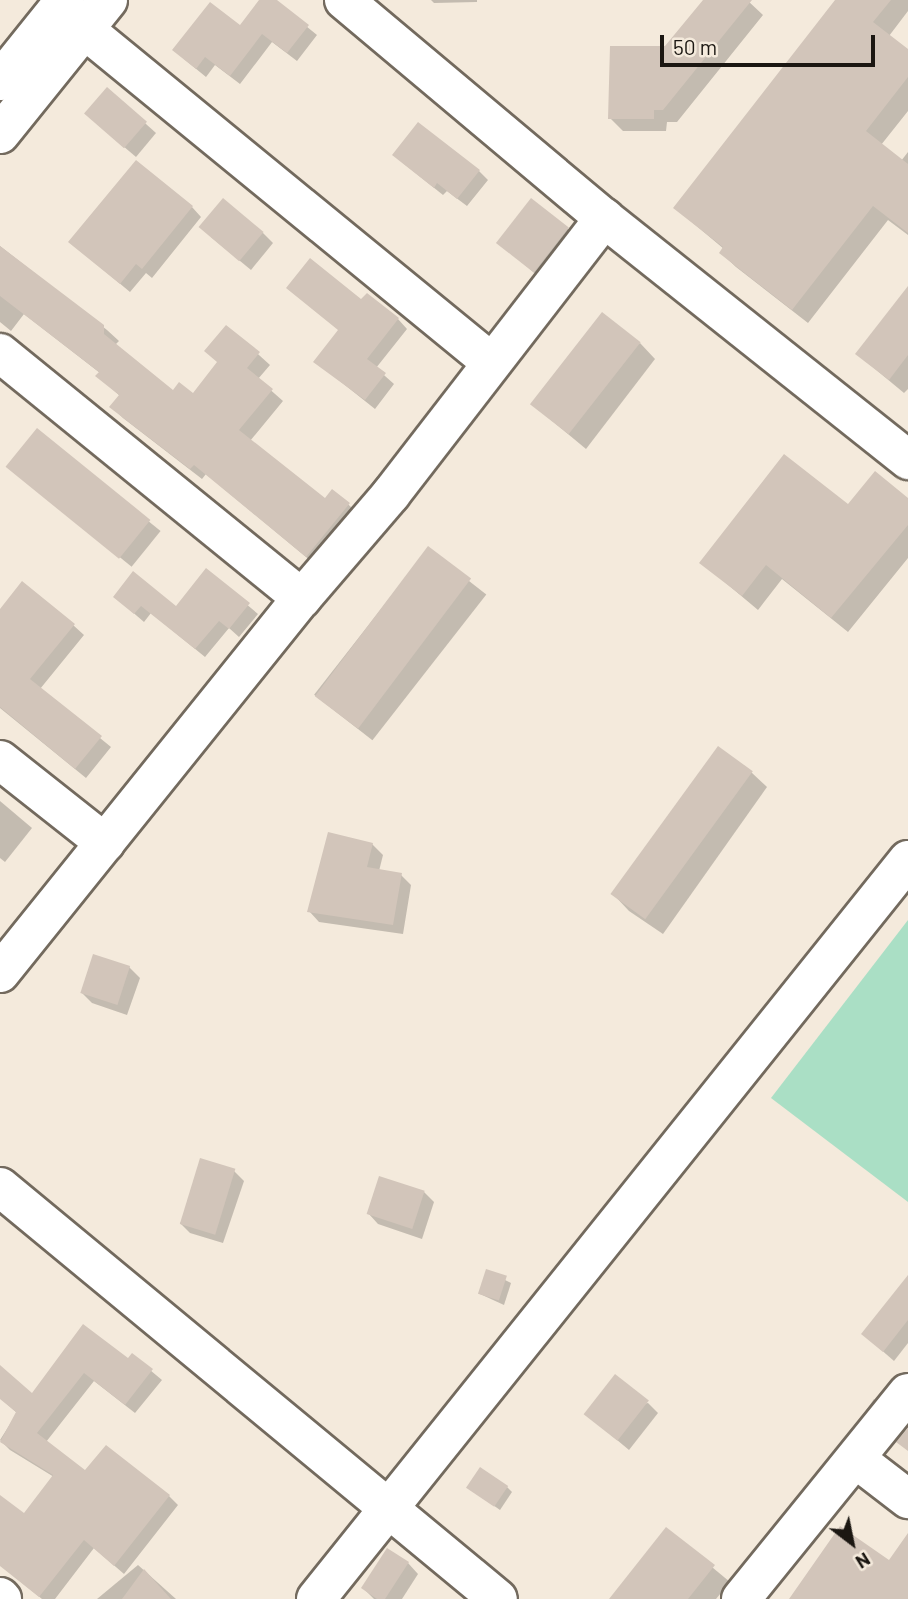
<!DOCTYPE html>
<html>
<head>
<meta charset="utf-8">
<style>
	body { margin:0 }
	#map { position:relative; width:908px; height:1599px; overflow:hidden; background:#f4eadc; font-family:Barlow,sans-serif }
	div>[style] { position:absolute }
	[style*='--x'] { left:calc(var(--x)*1px); top:calc(var(--y)*1px); width:calc(var(--w)*1px); rotate:calc(var(--a)*1deg) }
	.green>* { inset:0; background:#aadfc5 }
	.shadow>* { inset:0; background:#0003; transform-origin:0 0 }
	.building>* { inset:0; background:#d2c5ba; transform-origin:0 0 }
	.roads { filter:drop-shadow(2px 0 #736a5e) drop-shadow(-2px 0 #736a5e) drop-shadow(0 2px #736a5e) drop-shadow(0 -2px #736a5e) }
	.minor>* { height:38px; margin:-19px; padding:0 19px; transform-origin:19px; border-radius:19px; background:#fff }
	.major>* { height:38px; margin:-19px; padding:0 19px; transform-origin:19px; border-radius:19px; background:#fff }
	span { translate:-50% -50%; white-space:nowrap; text-align:center; line-height:1.15; -webkit-text-stroke:7px #f4eadc; paint-order:stroke }
	.north { position:absolute; left:817px; top:1508px; width:70px; height:70px; -webkit-text-stroke:5px #f4eadc; paint-order:stroke; rotate:148deg; font-size:19px; font-weight:700; line-height:28px; text-align:center; color:#1b1712 }
	.north::after { content:''; display:block; margin:auto; width:24px; height:32px; background:#1b1712; clip-path:polygon(50% 0,100% 100%,50% 72%,0 100%) }
	.scale { position:absolute; left:660px; top:35px; width:215px; height:32px; box-sizing:border-box; border:4px solid #1b1712; border-top:0; padding-left:9px; font-size:21px; line-height:24px; white-space:nowrap; color:#1b1712; -webkit-text-stroke:5px #f4eadc; paint-order:stroke }
</style>
</head>
<body>
<div id="map">
	<div class="green">
		<div style="clip-path:polygon(908px 920px,908px 1202px,771px 1098px)"></div>
	</div>
	<div class="shadow">
		<div style="clip-path:polygon(261px 0,274px 0,317px 35px,297px 61px,272px 42px,240px 84px,215px 65px,206px 77px,184px 59px,240px 27px)"></div>
		<div style="clip-path:polygon(431px 0,477px 0,477px 2px,434px 3px)"></div>
		<div style="clip-path:polygon(705px 0,747px 0,763px 15px,677px 122px,667px 122px,666px 131px,623px 131px,610px 118px)"></div>
		<div style="clip-path:polygon(837px 0,908px 0,908px 11px,889px 36px,908px 51px,908px 111px,881px 145px,901px 161px,908px 152px,908px 235px,888px 220px,808px 323px,736px 267px,721px 253px,724px 249px,675px 208px)"></div>
		<div style="clip-path:polygon(107px 89px,156px 133px,136px 157px,96px 123px)"></div>
		<div style="clip-path:polygon(403px 163px,479px 171px,488px 180px,467px 206px,447px 191px,443px 195px)"></div>
		<div style="clip-path:polygon(192px 207px,201px 217px,152px 278px,146px 273px,130px 292px,70px 242px)"></div>
		<div style="clip-path:polygon(568px 229px,578px 239px,545px 282px,498px 242px)"></div>
		<div style="clip-path:polygon(263px 233px,273px 243px,251px 270px,211px 237px)"></div>
		<div style="clip-path:polygon(0 246px,107px 330px,119px 341px,115px 345px,173px 392px,194px 395px,238px 336px,270px 365px,258px 379px,283px 401px,250px 441px,325px 501px,333px 491px,360px 515px,318px 567px,206px 474px,202px 479px,123px 418px,112px 407px,120px 396px,98px 376px,100px 373px,24px 314px,11px 331px,0 322px)"></div>
		<div style="clip-path:polygon(908px 289px,908px 389px,904px 393px,857px 354px)"></div>
		<div style="clip-path:polygon(362px 301px,398px 319px,407px 329px,376px 368px,394px 384px,375px 409px,316px 362px)"></div>
		<div style="clip-path:polygon(640px 343px,655px 359px,586px 449px,533px 405px)"></div>
		<div style="left:37px;top:431px;width:159px;height:46px;rotate:39deg"></div>
		<div style="clip-path:polygon(908px 500px,908px 558px,848px 632px,782px 579px,758px 610px,702px 563px,848px 506px)"></div>
		<div style="left:428px;top:549px;width:74px;height:185px;rotate:38deg"></div>
		<div style="clip-path:polygon(207px 571px,258px 614px,239px 637px,229px 628px,205px 657px,151px 613px,144px 622px,115px 597px,176px 608px)"></div>
		<div style="clip-path:polygon(0 611px,73px 625px,84px 635px,40px 689px,111px 747px,86px 778px,0 708px)"></div>
		<div style="clip-path:polygon(751px 772px,767px 787px,663px 934px,629px 911px,614px 895px)"></div>
		<div style="clip-path:polygon(0 801px,32px 828px,5px 862px,0 858px)"></div>
		<div style="clip-path:polygon(372px 844px,383px 855px,379px 871px,401px 875px,411px 885px,403px 934px,319px 922px,309px 911px)"></div>
		<div style="clip-path:polygon(129px 967px,140px 978px,127px 1015px,92px 1003px,82px 993px)"></div>
		<div style="clip-path:polygon(234px 1171px,244px 1181px,223px 1243px,190px 1233px,180px 1223px)"></div>
		<div style="clip-path:polygon(424px 1192px,434px 1202px,422px 1239px,378px 1224px,368px 1213px)"></div>
		<div style="clip-path:polygon(487px 1271px,511px 1283px,504px 1305px,480px 1294px)"></div>
		<div style="clip-path:polygon(908px 1278px,908px 1343px,894px 1361px,863px 1334px)"></div>
		<div style="clip-path:polygon(83px 1327px,128px 1361px,132px 1355px,162px 1380px,135px 1413px,94px 1381px,46px 1442px,85px 1473px,169px 1496px,178px 1505px,124px 1574px,94px 1548px,55px 1599px,42px 1599px,9px 1572px,0 1555px,0 1497px,24px 1515px,54px 1477px,10px 1450px,0 1440px,17px 1413px,0 1398px,0 1368px,32px 1396px)"></div>
		<div style="clip-path:polygon(874px 1399px,885px 1410px,865px 1434px,856px 1425px)"></div>
		<div style="clip-path:polygon(648px 1403px,658px 1413px,629px 1450px,586px 1414px)"></div>
		<div style="clip-path:polygon(507px 1487px,512px 1492px,500px 1510px,469px 1488px)"></div>
		<div style="clip-path:polygon(666px 1529px,730px 1582px,716px 1599px,617px 1599px)"></div>
		<div style="clip-path:polygon(408px 1563px,418px 1574px,402px 1599px,374px 1599px,363px 1588px)"></div>
		<div style="clip-path:polygon(138px 1565px,176px 1599px,97px 1599px)"></div>
	</div>
	<div class="building">
		<div style="clip-path:polygon(259px 0,277px 0,309px 25px,287px 53px,262px 34px,230px 76px,205px 57px,196px 69px,172px 50px,210px 2px,240px 25px)"></div>
		<div style="clip-path:polygon(703px 0,752px 0,663px 110px,654px 110px,654px 119px,608px 119px,610px 46px,665px 46px)"></div>
		<div style="clip-path:polygon(835px 0,891px 0,873px 22px,908px 49px,908px 77px,866px 131px,908px 164px,908px 233px,873px 206px,792px 310px,719px 253px,723px 247px,673px 208px)"></div>
		<div style="left:107px;top:87px;width:53px;height:35px;rotate:41deg"></div>
		<div style="clip-path:polygon(418px 122px,480px 170px,457px 199px,437px 183px,434px 188px,392px 155px)"></div>
		<div style="clip-path:polygon(136px 160px,193px 206px,142px 269px,136px 264px,120px 284px,68px 242px)"></div>
		<div style="left:223px;top:198px;width:53px;height:38px;rotate:40deg"></div>
		<div style="left:531px;top:198px;width:48px;height:57px;rotate:38deg"></div>
		<div style="clip-path:polygon(0 246px,104px 325px,104px 334px,173px 390px,179px 382px,193px 393px,217px 362px,204px 351px,226px 325px,260px 352px,247px 368px,273px 389px,239px 430px,325px 498px,332px 489px,350px 503px,306px 557px,194px 465px,190px 469px,109px 407px,119px 395px,95px 376px,99px 372px,0 296px)"></div>
		<div style="clip-path:polygon(310px 258px,361px 299px,367px 293px,399px 318px,367px 359px,386px 373px,365px 400px,313px 362px,338px 330px,286px 288px)"></div>
		<div style="clip-path:polygon(908px 286px,908px 355px,889px 380px,855px 354px)"></div>
		<div style="left:602px;top:312px;width:49px;height:117px;rotate:38deg"></div>
		<div style="left:37px;top:428px;width:146px;height:50px;rotate:39deg"></div>
		<div style="clip-path:polygon(784px 454px,848px 504px,875px 471px,908px 498px,908px 525px,831px 618px,766px 565px,742px 596px,699px 563px)"></div>
		<div style="left:428px;top:546px;width:54px;height:188px;rotate:37deg"></div>
		<div style="clip-path:polygon(206px 568px,250px 603px,229px 629px,219px 621px,195px 649px,141px 606px,134px 614px,113px 597px,133px 571px,176px 606px)"></div>
		<div style="clip-path:polygon(22px 581px,75px 624px,30px 679px,102px 736px,75px 769px,0 707px,0 609px)"></div>
		<div style="left:718px;top:746px;width:43px;height:183px;rotate:36deg"></div>
		<div style="clip-path:polygon(328px 832px,373px 843px,367px 867px,402px 873px,393px 925px,307px 912px)"></div>
		<div style="left:93px;top:954px;width:39px;height:41px;rotate:18deg"></div>
		<div style="left:200px;top:1158px;width:37px;height:69px;rotate:17deg"></div>
		<div style="left:379px;top:1176px;width:48px;height:40px;rotate:18deg"></div>
		<div style="left:486px;top:1269px;width:22px;height:26px;rotate:18deg"></div>
		<div style="clip-path:polygon(908px 1275px,908px 1320px,883px 1352px,861px 1334px)"></div>
		<div style="clip-path:polygon(83px 1324px,128px 1358px,132px 1353px,153px 1369px,125px 1405px,84px 1373px,37px 1433px,85px 1470px,106px 1445px,170px 1495px,114px 1566px,84px 1540px,39px 1597px,0 1566px,0 1495px,24px 1513px,53px 1475px,0 1442px,16px 1412px,0 1399px,0 1365px,32px 1393px)"></div>
		<div style="left:615px;top:1374px;width:43px;height:51px;rotate:38deg"></div>
		<div style="clip-path:polygon(908px 1428px,908px 1451px,896px 1442px)"></div>
		<div style="left:480px;top:1467px;width:34px;height:25px;rotate:34deg"></div>
		<div style="clip-path:polygon(840px 1526px,889px 1560px,908px 1533px,908px 1599px,789px 1599px)"></div>
		<div style="clip-path:polygon(666px 1527px,715px 1565px,688px 1599px,609px 1599px)"></div>
		<div style="clip-path:polygon(387px 1548px,409px 1562px,385px 1599px,377px 1599px,361px 1588px)"></div>
		<div style="clip-path:polygon(144px 1569px,171px 1599px,122px 1599px)"></div>
	</div>
	<div class="roads">
		<div class="minor">
			<div style="--x:344;--y:0;--w:339;--a:40"></div>
			<div style="--x:604;--y:218;--w:389;--a:38.5"></div>
			<div style="--x:84;--y:29;--w:527;--a:39.3"></div>
			<div style="--x:0;--y:353;--w:389;--a:39.1"></div>
			<div style="--x:0;--y:760;--w:134;--a:38.3"></div>
			<div style="--x:0;--y:973;--w:481;--a:-51.2"></div>
			<div style="--x:302;--y:598;--w:137;--a:-49.4"></div>
			<div style="--x:391;--y:494;--w:349;--a:-52.3"></div>
			<div style="--x:0;--y:1187;--w:646;--a:39.6"></div>
			<div style="--x:856;--y:1459;--w:66;--a:37.6"></div>
			<div style="--x:0;--y:1597;--w:3;--a:45"></div>
			<div style="--x:316;--y:1599;--w:947;--a:-51.3"></div>
			<div style="--x:741;--y:1599;--w:265;--a:-51"></div>
		</div>
		<div class="major">
			<div style="--x:0;--y:81;--w:104;--a:-51.3"></div>
			<div style="--x:0;--y:134;--w:172;--a:-51.1"></div>
		</div>
	</div>
	<div class="north">N</div>
	<div class="scale">50 m</div>
</div>
</body>
</html>
